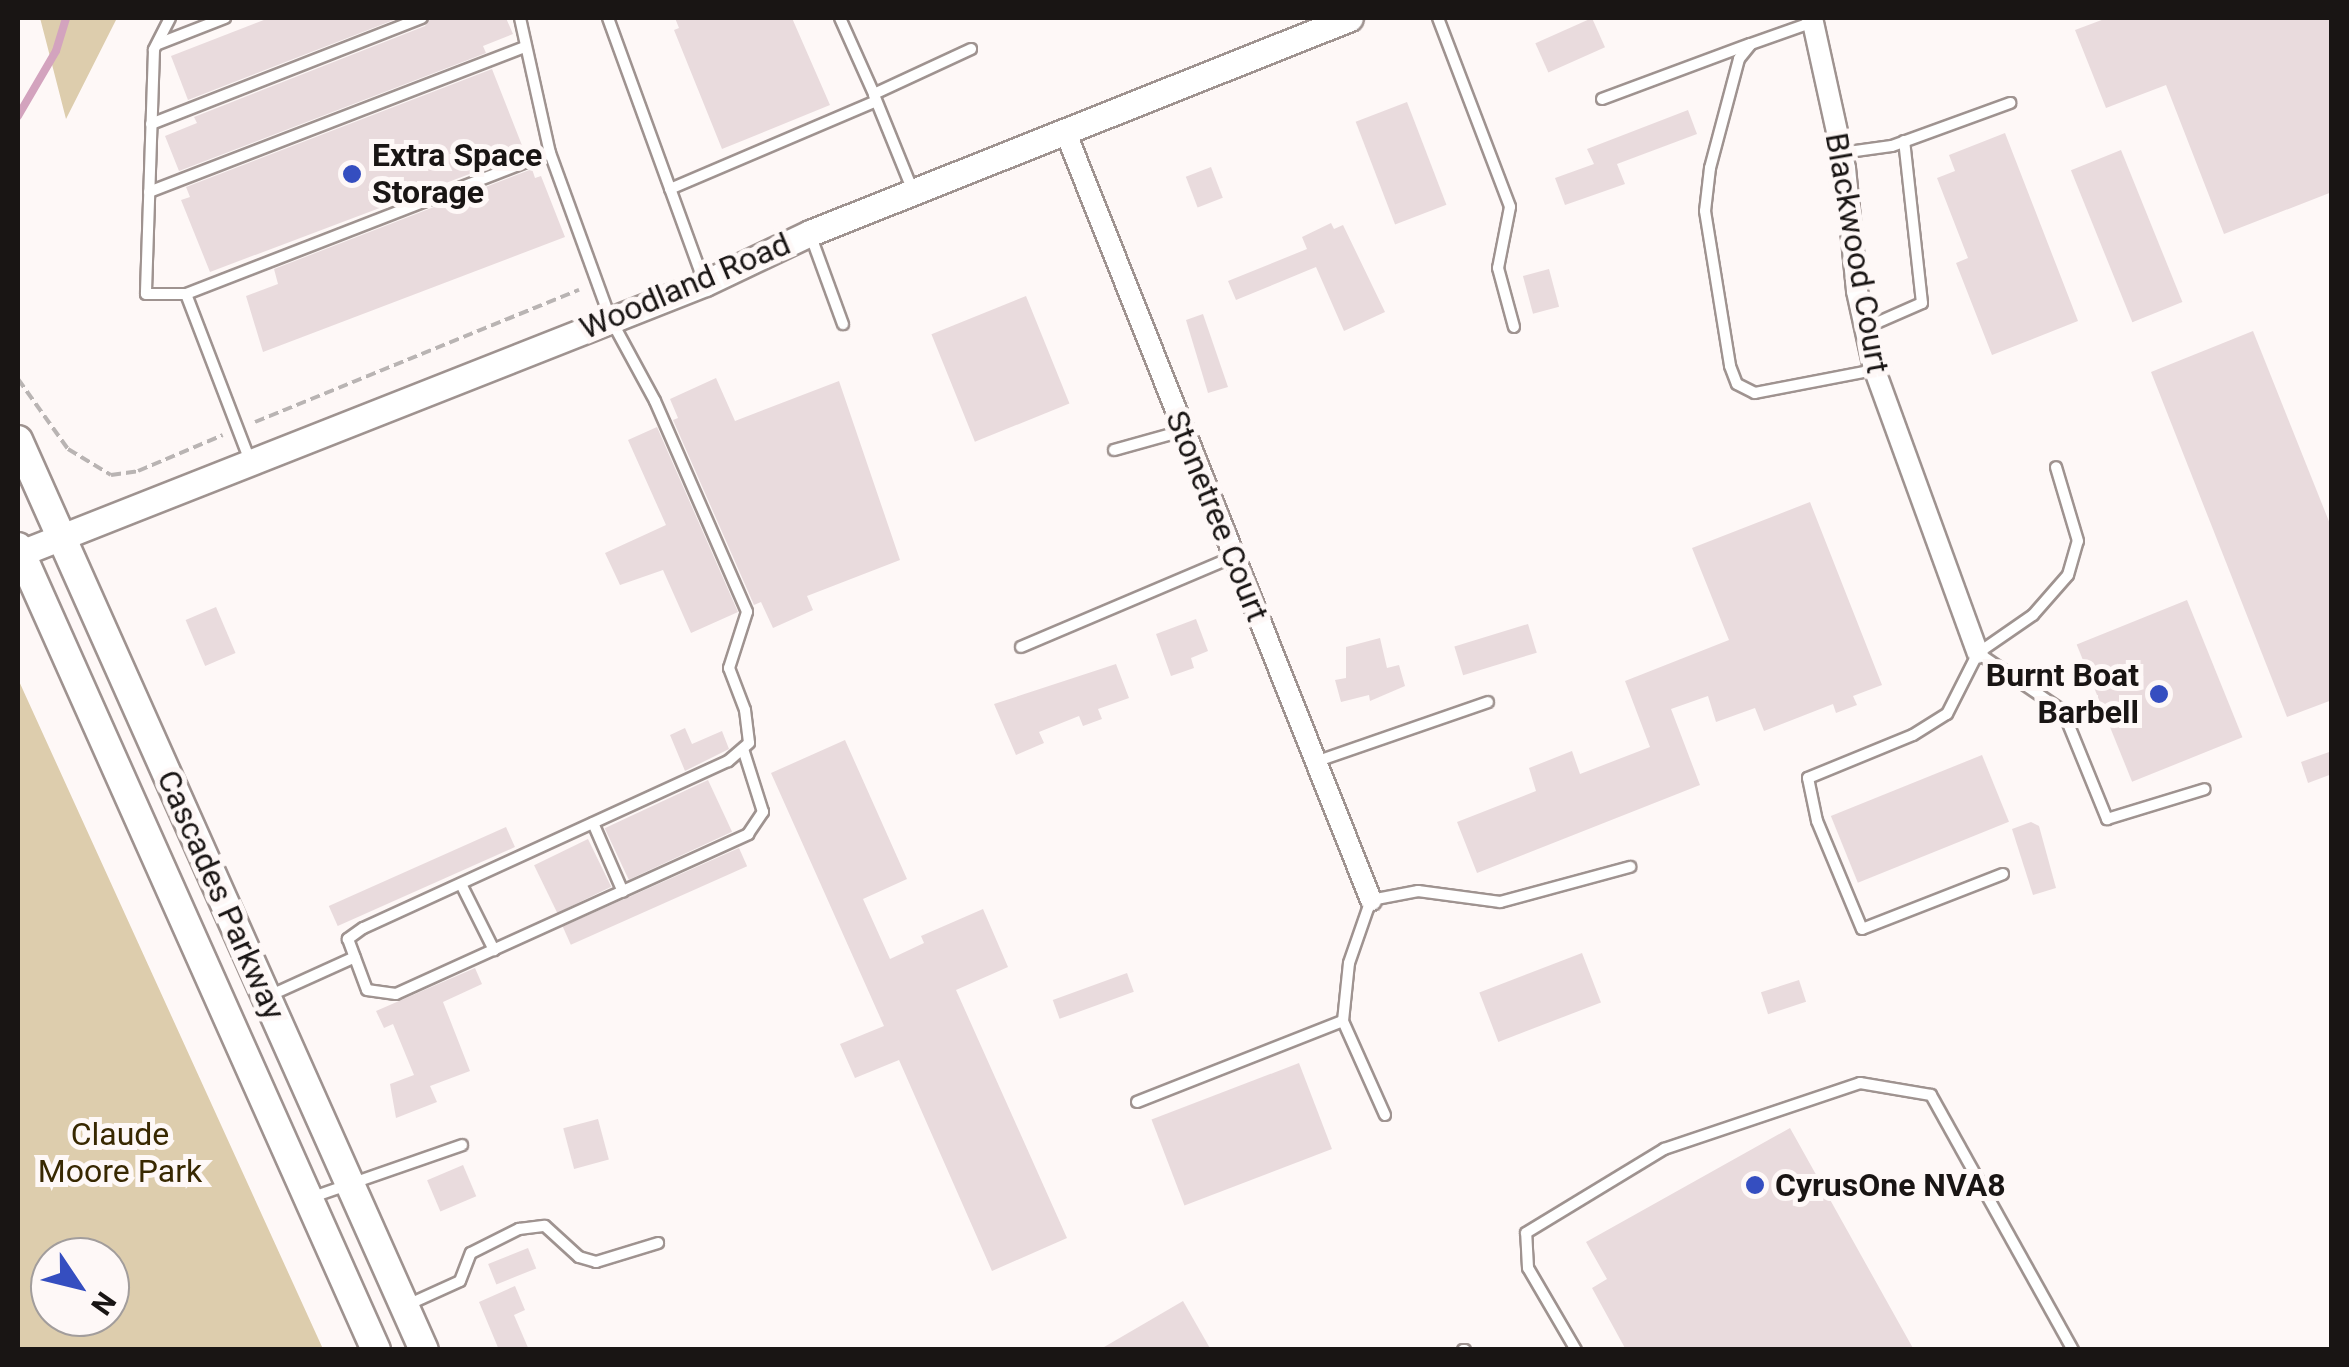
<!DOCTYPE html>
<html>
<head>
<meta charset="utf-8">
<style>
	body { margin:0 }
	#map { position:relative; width:2349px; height:1367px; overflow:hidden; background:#fef8f7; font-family:Roboto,sans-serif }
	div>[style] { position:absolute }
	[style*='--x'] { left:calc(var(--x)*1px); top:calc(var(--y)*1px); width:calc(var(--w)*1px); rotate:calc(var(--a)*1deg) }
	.green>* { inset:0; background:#ddcdad }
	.stream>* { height:8px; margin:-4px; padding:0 4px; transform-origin:4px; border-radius:4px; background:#d3a3be }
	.building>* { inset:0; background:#e9dbdd; transform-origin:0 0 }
	.path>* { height:4px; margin-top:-2px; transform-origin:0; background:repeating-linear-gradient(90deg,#b9b4b3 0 10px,transparent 0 15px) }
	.roads { filter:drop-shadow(2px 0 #9f9390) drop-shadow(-2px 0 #9f9390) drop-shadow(0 2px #9f9390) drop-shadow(0 -2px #9f9390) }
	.service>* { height:10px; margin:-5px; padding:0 5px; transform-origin:5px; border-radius:5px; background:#fff }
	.minor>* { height:20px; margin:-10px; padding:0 10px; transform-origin:10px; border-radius:10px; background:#fff }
	.tertiary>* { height:25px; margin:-12.5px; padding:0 12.5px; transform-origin:12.5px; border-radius:12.5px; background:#fff }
	.secondary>* { height:28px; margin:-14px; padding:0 14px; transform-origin:14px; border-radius:14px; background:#fff }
	.dots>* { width:28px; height:28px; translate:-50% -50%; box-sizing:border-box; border:5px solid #fef8f7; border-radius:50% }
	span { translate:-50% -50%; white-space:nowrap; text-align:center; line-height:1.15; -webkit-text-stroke:10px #fef8f7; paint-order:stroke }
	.poi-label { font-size:32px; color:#191514; font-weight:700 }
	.left { translate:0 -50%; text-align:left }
	.right { translate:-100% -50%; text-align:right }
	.street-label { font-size:32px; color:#191514 }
	.park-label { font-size:32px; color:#382801 }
	.frame { position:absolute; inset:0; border:20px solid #191514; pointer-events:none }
	.north { position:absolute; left:30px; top:1237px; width:100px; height:100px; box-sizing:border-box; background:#fef8f7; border:2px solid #a29d9c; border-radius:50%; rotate:125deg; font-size:28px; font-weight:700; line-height:40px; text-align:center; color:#191514 }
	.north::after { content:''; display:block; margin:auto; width:35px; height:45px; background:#354ec0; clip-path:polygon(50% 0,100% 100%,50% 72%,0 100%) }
</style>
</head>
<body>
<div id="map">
	<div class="green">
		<div style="clip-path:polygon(40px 18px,117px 18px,66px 119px,46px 41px)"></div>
		<div style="clip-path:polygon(evenodd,18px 679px,323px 1349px,18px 1349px,18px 679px,50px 1257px,110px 1257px,110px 1317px,50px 1317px,50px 1257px)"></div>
	</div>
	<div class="stream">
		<div style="--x:18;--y:116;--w:75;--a:-59.7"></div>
		<div style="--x:56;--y:51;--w:34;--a:-73"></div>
	</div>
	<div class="building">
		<div style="clip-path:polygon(269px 18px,399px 18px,188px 100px,171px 56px)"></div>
		<div style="clip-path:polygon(431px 18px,506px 18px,513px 34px,483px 46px,486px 53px,179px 171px,165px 136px,197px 123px,194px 117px,425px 26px)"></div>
		<div style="clip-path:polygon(675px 18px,792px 18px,830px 105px,722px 149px,674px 30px,679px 28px)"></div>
		<div style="left:1592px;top:18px;width:32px;height:62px;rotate:66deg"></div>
		<div style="clip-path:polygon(2107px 18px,2332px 18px,2332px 192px,2224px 234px,2166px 85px,2106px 108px,2075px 30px)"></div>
		<div style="clip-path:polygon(492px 69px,525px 153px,210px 272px,181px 200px,190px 197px,186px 187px)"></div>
		<div style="left:1407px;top:102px;width:110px;height:55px;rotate:69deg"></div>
		<div style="clip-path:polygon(1688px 110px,1697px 134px,1617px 164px,1625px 184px,1565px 205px,1555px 178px,1594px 164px,1587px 149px)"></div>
		<div style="clip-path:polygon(2005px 133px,2078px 321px,1992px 355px,1956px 263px,1968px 258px,1937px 178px,1955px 171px,1949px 155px)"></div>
		<div style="left:2121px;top:150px;width:164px;height:54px;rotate:68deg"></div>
		<div style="left:1211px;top:167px;width:33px;height:27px;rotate:69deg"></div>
		<div style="clip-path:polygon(532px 169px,535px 178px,541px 176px,565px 237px,263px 352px,246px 296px,278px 284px,274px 269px)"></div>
		<div style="clip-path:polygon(1331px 223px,1334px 229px,1343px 225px,1385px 312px,1344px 331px,1316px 267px,1236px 300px,1228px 281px,1307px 249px,1302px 237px)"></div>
		<div style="left:1549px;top:269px;width:39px;height:27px;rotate:75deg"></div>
		<div style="left:1026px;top:296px;width:116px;height:102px;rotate:68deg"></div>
		<div style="clip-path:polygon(1203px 314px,1228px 387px,1208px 393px,1186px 320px)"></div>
		<div style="clip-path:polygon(2253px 331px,2332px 529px,2332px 700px,2287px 717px,2151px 372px)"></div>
		<div style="clip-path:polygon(716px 378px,735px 421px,839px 381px,900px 560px,807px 596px,813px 610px,773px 628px,761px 602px,754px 605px,673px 420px,678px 418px,670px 399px)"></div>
		<div style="clip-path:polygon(657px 427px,738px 612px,691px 633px,663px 570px,620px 585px,605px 553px,666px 525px,628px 440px)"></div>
		<div style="clip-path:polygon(1810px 502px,1882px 685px,1853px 696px,1857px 705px,1836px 713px,1833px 704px,1764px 731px,1755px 708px,1716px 722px,1708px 696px,1671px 709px,1700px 785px,1477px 873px,1457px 822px,1536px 791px,1529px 768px,1572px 751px,1580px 774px,1650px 747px,1625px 681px,1729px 640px,1692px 548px)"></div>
		<div style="left:2187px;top:600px;width:148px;height:119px;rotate:68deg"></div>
		<div style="left:216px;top:607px;width:50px;height:33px;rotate:67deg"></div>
		<div style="clip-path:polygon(1196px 619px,1208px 651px,1191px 658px,1194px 668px,1171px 676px,1156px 634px)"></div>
		<div style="left:1528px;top:624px;width:30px;height:77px;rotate:73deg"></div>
		<div style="clip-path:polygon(1380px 638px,1387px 668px,1399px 665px,1405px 686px,1370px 701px,1369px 695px,1341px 702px,1335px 680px,1346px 678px,1346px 647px)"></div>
		<div style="clip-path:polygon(1116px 664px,1129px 698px,1098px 709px,1102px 719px,1083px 726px,1079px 716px,1039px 732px,1044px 743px,1016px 755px,994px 704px)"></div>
		<div style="clip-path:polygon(685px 728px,692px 744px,722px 731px,729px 749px,685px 771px,670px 735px)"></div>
		<div style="clip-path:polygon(845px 740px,907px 879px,863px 899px,890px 959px,924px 943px,921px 936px,983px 909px,1008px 967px,956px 990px,1067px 1238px,992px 1271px,899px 1060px,855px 1078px,840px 1044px,884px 1026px,771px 773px)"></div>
		<div style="clip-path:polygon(2332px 751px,2332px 774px,2308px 783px,2301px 762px)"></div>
		<div style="left:1982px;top:755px;width:72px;height:163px;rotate:68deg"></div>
		<div style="left:708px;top:780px;width:57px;height:114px;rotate:65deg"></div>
		<div style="clip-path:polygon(2031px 822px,2039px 826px,2056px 888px,2033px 895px,2012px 829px)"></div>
		<div style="left:506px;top:827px;width:22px;height:194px;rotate:66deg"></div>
		<div style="left:588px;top:839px;width:53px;height:60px;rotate:64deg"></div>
		<div style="left:739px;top:848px;width:20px;height:193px;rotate:66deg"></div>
		<div style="left:1582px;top:953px;width:53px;height:110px;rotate:69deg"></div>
		<div style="clip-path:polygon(475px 968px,482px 984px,443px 1002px,470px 1071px,430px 1086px,437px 1102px,396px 1118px,390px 1084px,414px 1075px,393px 1024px,384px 1028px,376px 1011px)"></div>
		<div style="left:1127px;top:973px;width:20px;height:79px;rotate:70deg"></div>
		<div style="left:1799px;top:980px;width:23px;height:40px;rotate:72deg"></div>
		<div style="left:1299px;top:1063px;width:92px;height:158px;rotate:69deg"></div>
		<div style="left:598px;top:1119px;width:42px;height:36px;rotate:75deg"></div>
		<div style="clip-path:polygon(1790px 1128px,1914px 1350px,1626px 1350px,1592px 1288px,1607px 1279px,1586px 1242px)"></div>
		<div style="left:463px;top:1165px;width:34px;height:39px;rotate:67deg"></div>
		<div style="left:528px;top:1248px;width:22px;height:43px;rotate:68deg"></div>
		<div style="clip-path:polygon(515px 1286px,525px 1310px,514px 1315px,529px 1350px,499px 1350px,479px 1302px)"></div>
		<div style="clip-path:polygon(1183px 1301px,1211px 1350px,1099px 1350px)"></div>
	</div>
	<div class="path">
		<div style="--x:18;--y:379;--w:86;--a:54.5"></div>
		<div style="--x:68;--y:449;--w:50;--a:31.2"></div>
		<div style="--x:111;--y:475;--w:27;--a:-8"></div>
		<div style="--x:138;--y:471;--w:92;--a:-23"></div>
		<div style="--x:255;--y:422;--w:350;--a:-22.2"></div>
	</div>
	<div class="roads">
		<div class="service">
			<div style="--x:170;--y:18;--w:36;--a:117"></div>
			<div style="--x:154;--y:50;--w:244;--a:91.9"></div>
			<div style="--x:146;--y:294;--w:40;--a:0"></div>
			<div style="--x:186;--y:294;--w:390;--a:-21.2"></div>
			<div style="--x:520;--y:18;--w:138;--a:77.5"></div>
			<div style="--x:550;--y:153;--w:176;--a:70"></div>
			<div style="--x:610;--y:318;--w:94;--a:61.5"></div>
			<div style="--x:655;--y:401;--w:230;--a:66.4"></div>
			<div style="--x:747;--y:612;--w:59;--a:107.8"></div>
			<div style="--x:729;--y:668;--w:45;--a:69.1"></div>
			<div style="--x:745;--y:710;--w:33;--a:83"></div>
			<div style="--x:749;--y:743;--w:28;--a:139"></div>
			<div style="--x:728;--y:761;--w:401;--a:155.4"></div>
			<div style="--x:363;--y:928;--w:19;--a:144"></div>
			<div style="--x:348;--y:939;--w:54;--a:69.6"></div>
			<div style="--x:367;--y:990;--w:29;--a:8"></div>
			<div style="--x:396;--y:994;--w:387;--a:-24.4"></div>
			<div style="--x:748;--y:834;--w:27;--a:-56"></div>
			<div style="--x:763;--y:812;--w:66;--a:-107.6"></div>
			<div style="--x:608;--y:18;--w:281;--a:70"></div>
			<div style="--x:840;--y:18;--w:83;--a:65.9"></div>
			<div style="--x:874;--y:94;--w:107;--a:-24.9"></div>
			<div style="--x:1438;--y:18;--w:202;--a:69.1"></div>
			<div style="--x:1510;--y:207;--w:62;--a:101.1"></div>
			<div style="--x:1498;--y:268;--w:61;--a:74.8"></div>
			<div style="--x:1813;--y:22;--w:66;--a:160.5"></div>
			<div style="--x:1751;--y:44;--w:19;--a:129"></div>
			<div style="--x:1739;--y:59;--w:113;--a:104.9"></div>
			<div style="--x:1710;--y:168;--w:43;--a:96.6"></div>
			<div style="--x:1705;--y:211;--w:157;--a:80.8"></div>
			<div style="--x:1730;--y:366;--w:19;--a:69"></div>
			<div style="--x:1737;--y:384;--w:20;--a:27"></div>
			<div style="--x:1755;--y:393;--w:121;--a:-10.9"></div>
			<div style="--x:158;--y:44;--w:72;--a:-21.2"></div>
			<div style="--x:874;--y:95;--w:104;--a:67.9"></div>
			<div style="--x:1602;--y:99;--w:158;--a:-20.4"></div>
			<div style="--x:151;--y:124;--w:291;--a:-21.4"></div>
			<div style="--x:1841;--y:153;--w:51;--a:-7.8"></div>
			<div style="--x:1892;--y:146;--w:126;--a:-20"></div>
			<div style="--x:670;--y:189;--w:224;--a:-23.1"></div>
			<div style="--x:149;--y:192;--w:403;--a:-21.1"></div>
			<div style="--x:810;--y:234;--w:96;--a:69.9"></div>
			<div style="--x:186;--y:294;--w:179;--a:69"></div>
			<div style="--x:1865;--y:328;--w:62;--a:-23.7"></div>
			<div style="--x:1922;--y:303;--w:163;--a:-96.3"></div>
			<div style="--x:1114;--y:450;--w:71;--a:-15.6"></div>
			<div style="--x:1021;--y:647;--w:230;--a:-23"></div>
			<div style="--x:1978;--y:653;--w:103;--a:34.3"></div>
			<div style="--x:2063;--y:711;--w:117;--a:67.8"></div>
			<div style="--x:2107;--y:819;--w:102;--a:-17"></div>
			<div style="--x:1315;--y:762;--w:183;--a:-19.1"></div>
			<div style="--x:593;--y:823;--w:75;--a:66.5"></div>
			<div style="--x:2003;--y:874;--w:151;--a:158.7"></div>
			<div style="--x:1862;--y:929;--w:117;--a:-112.6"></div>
			<div style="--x:1817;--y:821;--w:44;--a:-101.8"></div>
			<div style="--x:1808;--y:778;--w:113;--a:-22.3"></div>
			<div style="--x:1913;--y:735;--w:40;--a:-32"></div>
			<div style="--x:1947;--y:714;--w:68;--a:-63.1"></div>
			<div style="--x:1978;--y:653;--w:67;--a:-34.6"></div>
			<div style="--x:2033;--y:615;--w:53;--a:-48.8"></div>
			<div style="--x:2068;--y:575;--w:35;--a:-74"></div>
			<div style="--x:2078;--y:541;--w:77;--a:-106.6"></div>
			<div style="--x:461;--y:884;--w:74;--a:63.4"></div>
			<div style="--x:269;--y:996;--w:94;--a:-24.4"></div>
			<div style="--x:1137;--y:1102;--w:221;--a:-21.5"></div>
			<div style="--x:1385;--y:1115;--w:103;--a:-114.1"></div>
			<div style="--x:1343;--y:1021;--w:58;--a:-84.1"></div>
			<div style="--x:1349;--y:963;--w:67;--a:-70.8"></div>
			<div style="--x:1371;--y:900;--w:48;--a:-10.8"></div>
			<div style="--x:1418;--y:891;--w:83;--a:7.6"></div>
			<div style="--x:1500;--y:902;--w:135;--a:-15.1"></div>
			<div style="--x:310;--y:1198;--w:161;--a:-19.2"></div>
			<div style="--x:405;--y:1306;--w:60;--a:-24.4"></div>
			<div style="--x:460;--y:1281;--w:30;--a:-69"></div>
			<div style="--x:471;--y:1253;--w:54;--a:-26.6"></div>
			<div style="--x:519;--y:1229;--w:26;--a:-7"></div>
			<div style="--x:545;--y:1226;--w:46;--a:42.4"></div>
			<div style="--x:579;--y:1257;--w:18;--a:16"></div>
			<div style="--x:596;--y:1262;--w:65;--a:-17"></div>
			<div style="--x:1463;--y:1350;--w:2;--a:0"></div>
			<div style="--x:1576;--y:1350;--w:95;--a:-120.3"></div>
			<div style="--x:1528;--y:1268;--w:35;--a:-93"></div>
			<div style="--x:1526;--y:1233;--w:162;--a:-31.3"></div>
			<div style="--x:1664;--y:1149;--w:207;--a:-18.6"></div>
			<div style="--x:1860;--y:1083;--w:72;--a:9.6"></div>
			<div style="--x:1931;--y:1095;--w:292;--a:60.9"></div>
		</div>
		<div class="minor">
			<div style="--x:1812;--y:18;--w:154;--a:77.6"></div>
			<div style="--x:1845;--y:168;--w:124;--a:84.4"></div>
			<div style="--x:1857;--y:291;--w:79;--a:77.6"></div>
			<div style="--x:1874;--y:368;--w:303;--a:70"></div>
			<div style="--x:1065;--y:131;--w:828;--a:68.3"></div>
		</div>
		<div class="tertiary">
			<div style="--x:21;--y:553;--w:735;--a:-21.54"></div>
			<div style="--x:705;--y:283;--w:116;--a:-25.5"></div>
			<div style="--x:810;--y:233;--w:581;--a:-21.71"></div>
		</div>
		<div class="secondary">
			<div style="--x:18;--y:440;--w:996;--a:65.96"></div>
			<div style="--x:18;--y:547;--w:879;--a:65.97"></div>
		</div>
	</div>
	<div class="dots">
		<div style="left:352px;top:174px;background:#354ec0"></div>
		<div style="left:2159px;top:694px;background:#354ec0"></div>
		<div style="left:1755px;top:1185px;background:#354ec0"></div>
	</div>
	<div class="poi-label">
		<span class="left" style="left:372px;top:174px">Extra Space<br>Storage</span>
		<span class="right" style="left:2139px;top:694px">Burnt Boat<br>Barbell</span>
		<span class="left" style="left:1775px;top:1185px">CyrusOne NVA8</span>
	</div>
	<div class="street-label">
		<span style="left:1857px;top:253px;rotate:80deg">Blackwood Court</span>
		<span style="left:685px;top:286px;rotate:-23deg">Woodland Road</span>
		<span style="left:1217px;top:516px;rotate:68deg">Stonetree Court</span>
		<span style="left:221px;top:895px;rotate:66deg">Cascades Parkway</span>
	</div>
	<div class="park-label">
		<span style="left:120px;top:1153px">Claude<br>Moore Park</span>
	</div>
	<div class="frame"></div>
	<div class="north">N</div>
</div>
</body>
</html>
